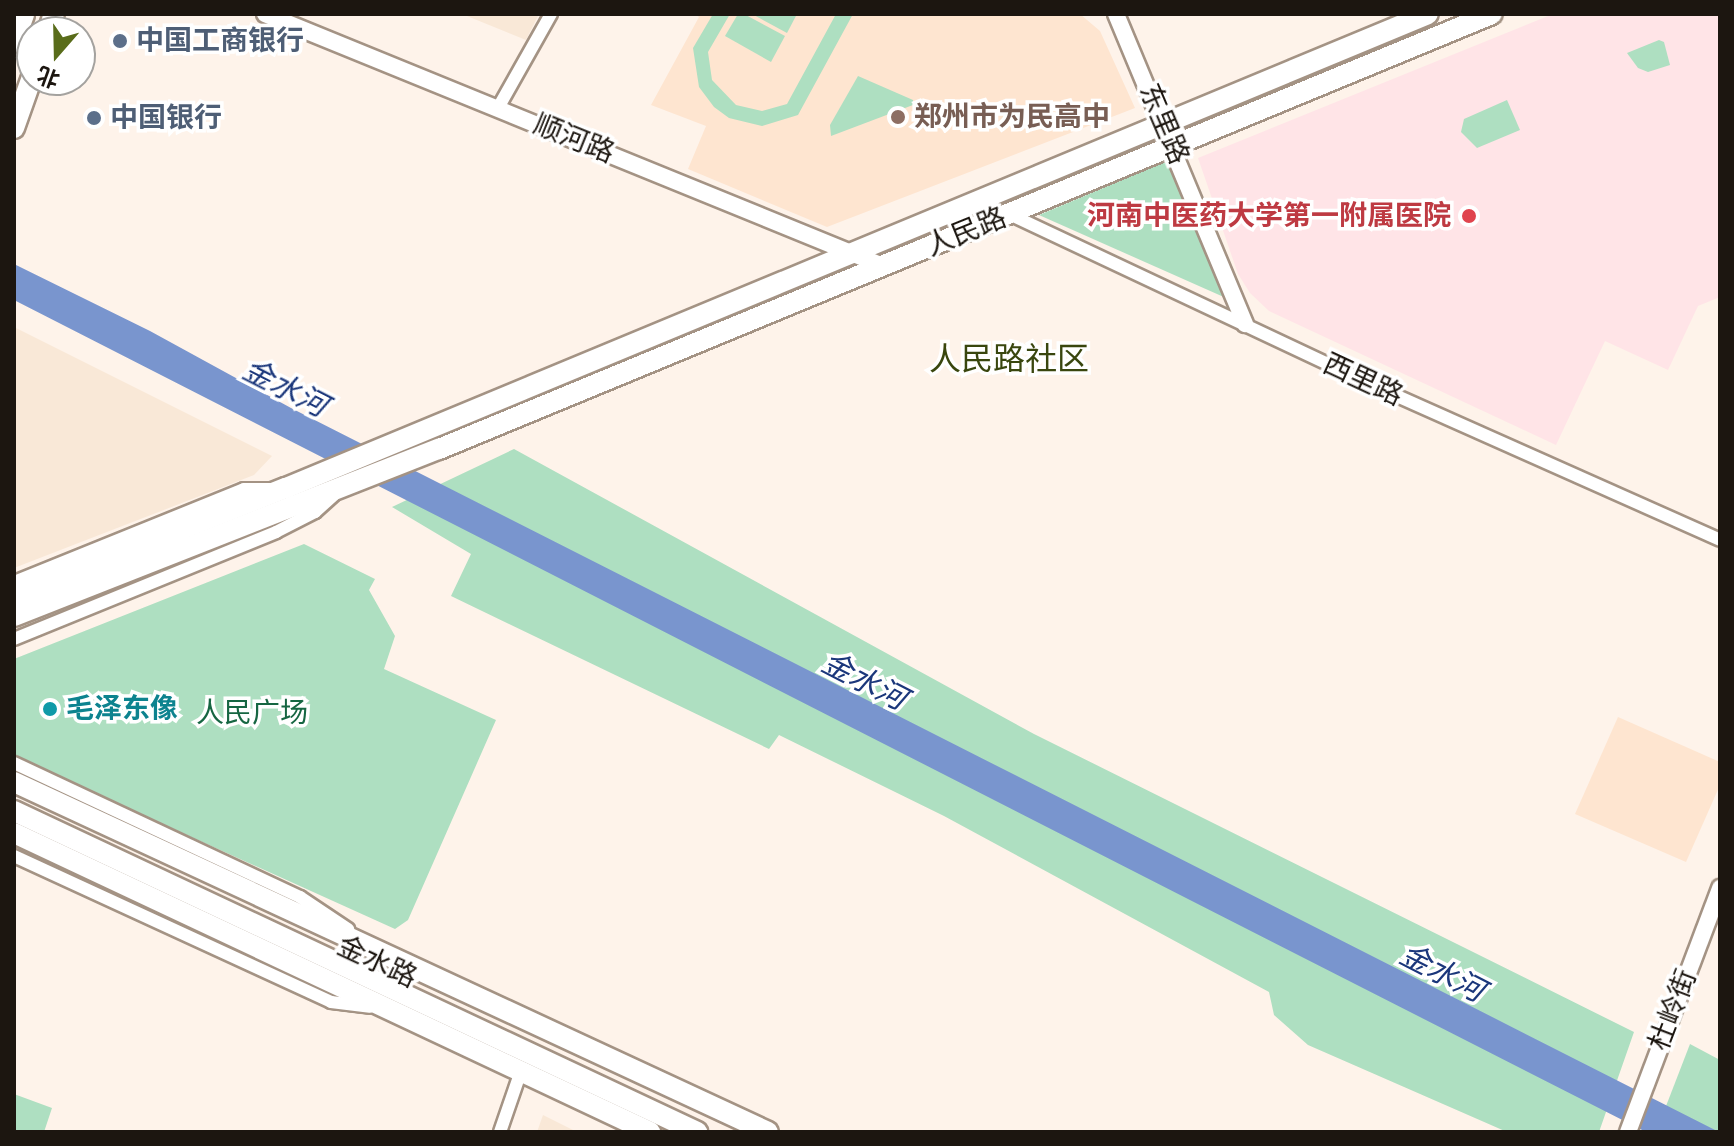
<!DOCTYPE html>
<html>
<head>
<meta charset="utf-8">
<style>
	body { margin:0 }
	#map { position:relative; width:1734px; height:1146px; overflow:hidden; background:#fef3ea; font-family:"DejaVu Sans","Noto Sans SC",sans-serif }
	div>[style] { position:absolute }
	[style*='--x'] { left:calc(var(--x)*1px); top:calc(var(--y)*1px); width:calc(var(--w)*1px); rotate:calc(var(--a)*1deg) }
	.commercial>* { inset:0; background:#f9e8d7 }
	.built>* { inset:0; background:#fee5d0 }
	.medical>* { inset:0; background:#ffe4e7 }
	.green>* { inset:0; background:#aedfc1 }
	.water>* { inset:0; background:#7995ce }
	.roads { filter:drop-shadow(2px 0 #a49384) drop-shadow(-2px 0 #a49384) drop-shadow(0 2px #a49384) drop-shadow(0 -2px #a49384) }
	.minor>* { height:12px; margin:-6px; padding:0 6px; transform-origin:6px; border-radius:6px; background:#fff }
	.tertiary>* { height:16px; margin:-8px; padding:0 8px; transform-origin:8px; border-radius:8px; background:#fff }
	.primary>* { height:20px; margin:-10px; padding:0 10px; transform-origin:10px; border-radius:10px; background:#fff }
	.dots>* { width:22px; height:22px; translate:-50% -50%; box-sizing:border-box; border:4px solid #fff; border-radius:50% }
	span { translate:-50% -50%; white-space:nowrap; text-align:center; line-height:1.15; -webkit-text-stroke:7px #fff; paint-order:stroke }
	.service-label { font-size:28px; color:#4e5e75; font-weight:700 }
	.left { translate:0 -50%; text-align:left }
	.education-label { font-size:28px; color:#785e54; font-weight:700 }
	.street-label { font-size:28px; color:#1c1610 }
	.health-label { font-size:28px; color:#be3a42; font-weight:700 }
	.right { translate:-100% -50%; text-align:right }
	.culture-label { font-size:28px; color:#0d838f; font-weight:700 }
	.park-label { font-size:28px; color:#166642 }
	.water-label { font-size:30px; color:#1b377b; font-style:italic }
	.quarter-label { font-size:32px; color:#39460e }
	.frame { position:absolute; inset:0; border:16px solid #1c1610; pointer-events:none }
	.north { position:absolute; left:16px; top:16px; width:80px; height:80px; box-sizing:border-box; background:#fff; border:2px solid #a4a29f; border-radius:50%; rotate:200deg; font-size:22px; font-weight:700; line-height:32px; text-align:center; color:#1c1610 }
	.north::after { content:''; display:block; margin:auto; width:28px; height:36px; background:#596c1a; clip-path:polygon(50% 0,100% 100%,50% 72%,0 100%) }
</style>
</head>
<body>
<div id="map">
	<div class="commercial">
		<div style="clip-path:polygon(462px 14px,539px 14px,526px 40px)"></div>
		<div style="clip-path:polygon(14px 327px,272px 456px,254px 475px,14px 568px)"></div>
		<div style="clip-path:polygon(543px 1115px,577px 1132px,537px 1132px)"></div>
	</div>
	<div class="built">
		<div style="clip-path:polygon(695px 14px,1080px 14px,1100px 31px,1135px 108px,827px 227px,688px 169px,706px 126px,651px 105px,699px 17px)"></div>
		<div style="clip-path:polygon(1618px 717px,1720px 762px,1720px 785px,1686px 862px,1575px 814px)"></div>
	</div>
	<div class="medical">
		<div style="clip-path:polygon(1553px 14px,1720px 14px,1720px 297px,1698px 306px,1668px 370px,1605px 341px,1556px 445px,1269px 311px,1250px 293px,1238px 274px,1198px 158px)"></div>
	</div>
	<div class="green">
		<div style="clip-path:polygon(713px 14px,730px 14px,708px 52px,712px 80px,736px 105px,762px 111px,787px 104px,836px 14px,853px 14px,798px 115px,762px 126px,729px 118px,714px 107px,699px 87px,693px 48px)"></div>
		<div style="clip-path:polygon(738px 14px,744px 14px,785px 36px,771px 62px,725px 36px)"></div>
		<div style="clip-path:polygon(752px 14px,797px 14px,787px 33px)"></div>
		<div style="clip-path:polygon(1659px 40px,1664px 42px,1670px 65px,1648px 72px,1638px 68px,1627px 53px)"></div>
		<div style="clip-path:polygon(858px 76px,913px 100px,913px 105px,831px 136px,830px 125px)"></div>
		<div style="clip-path:polygon(1507px 100px,1520px 130px,1477px 148px,1461px 132px,1464px 119px)"></div>
		<div style="clip-path:polygon(1170px 160px,1226px 298px,1039px 215px)"></div>
		<div style="clip-path:polygon(514px 449px,1034px 734px,1634px 1032px,1599px 1132px,1507px 1132px,1308px 1045px,1274px 1015px,1269px 992px,944px 816px,779px 735px,769px 749px,451px 596px,471px 554px,392px 507px)"></div>
		<div style="clip-path:polygon(304px 544px,375px 579px,369px 590px,395px 636px,384px 669px,496px 720px,408px 920px,395px 929px,14px 757px,14px 659px)"></div>
		<div style="clip-path:polygon(1690px 1044px,1720px 1060px,1720px 1132px,1656px 1132px)"></div>
		<div style="clip-path:polygon(14px 1094px,52px 1108px,44px 1132px,14px 1132px)"></div>
	</div>
	<div class="water">
		<div style="clip-path:polygon(14px 264px,150px 331px,291px 408px,1719px 1132px,1646px 1132px,1188px 899px,14px 300px)"></div>
	</div>
	<div class="roads">
		<div class="minor">
			<div style="--x:498;--y:108;--w:108;--a:-60.6"></div>
			<div style="--x:1009;--y:214;--w:389;--a:25.2"></div>
			<div style="--x:1361;--y:380;--w:393;--a:24"></div>
			<div style="--x:14;--y:582;--w:248;--a:-22"></div>
			<div style="--x:244;--y:489;--w:27;--a:0"></div>
			<div style="--x:14;--y:639;--w:283;--a:-22.2"></div>
			<div style="--x:276;--y:532;--w:44;--a:-27.1"></div>
			<div style="--x:315;--y:512;--w:25;--a:-42"></div>
			<div style="--x:14;--y:763;--w:316;--a:25.1"></div>
			<div style="--x:300;--y:897;--w:58;--a:33.7"></div>
			<div style="--x:14;--y:856;--w:349;--a:24.7"></div>
			<div style="--x:331;--y:1002;--w:39;--a:7"></div>
			<div style="--x:500;--y:1132;--w:65;--a:-71"></div>
		</div>
		<div class="tertiary">
			<div style="--x:265;--y:14;--w:667;--a:22.18"></div>
			<div style="--x:1116;--y:14;--w:336;--a:67.4"></div>
			<div style="--x:1628;--y:1132;--w:261;--a:-69.3"></div>
		</div>
		<div class="primary">
			<div style="--x:48;--y:32;--w:19;--a:-72"></div>
			<div style="--x:14;--y:42;--w:30;--a:-70"></div>
			<div style="--x:14;--y:128;--w:54;--a:-70.6"></div>
			<div style="--x:14;--y:596;--w:293;--a:-21.7"></div>
			<div style="--x:286;--y:488;--w:1236;--a:-22.54"></div>
			<div style="--x:14;--y:616;--w:457;--a:-21.5"></div>
			<div style="--x:439;--y:449;--w:1139;--a:-22.45"></div>
			<div style="--x:14;--y:782;--w:831;--a:24.9"></div>
			<div style="--x:14;--y:811;--w:755;--a:25.17"></div>
			<div style="--x:14;--y:833;--w:703;--a:25.18"></div>
		</div>
	</div>
	<div class="dots">
		<div style="left:120px;top:41px;background:#5c6f8a"></div>
		<div style="left:898px;top:117px;background:#8d6e63"></div>
		<div style="left:94px;top:118px;background:#5c6f8a"></div>
		<div style="left:1469px;top:216px;background:#e0444e"></div>
		<div style="left:50px;top:709px;background:#0f9aa8"></div>
	</div>
	<div class="service-label">
		<span class="left" style="left:136px;top:41px">中国工商银行</span>
		<span class="left" style="left:110px;top:118px">中国银行</span>
	</div>
	<div class="education-label">
		<span class="left" style="left:914px;top:117px">郑州市为民高中</span>
	</div>
	<div class="street-label">
		<span style="left:1164px;top:124px;rotate:67deg">东里路</span>
		<span style="left:574px;top:139px;rotate:22deg">顺河路</span>
		<span style="left:966px;top:232px;rotate:-22deg">人民路</span>
		<span style="left:1363px;top:380px;rotate:25deg">西里路</span>
		<span style="left:377px;top:962px;rotate:25deg">金水路</span>
		<span style="left:1673px;top:1010px;rotate:-69deg">杜岭街</span>
	</div>
	<div class="health-label">
		<span class="right" style="left:1451px;top:216px">河南中医药大学第一附属医院</span>
	</div>
	<div class="culture-label">
		<span class="left" style="left:66px;top:709px">毛泽东像</span>
	</div>
	<div class="park-label">
		<span style="left:252px;top:713px">人民广场</span>
	</div>
	<div class="water-label">
		<span style="left:285px;top:388px;rotate:27deg">金水河</span>
		<span style="left:864px;top:681px;rotate:27deg">金水河</span>
		<span style="left:1442px;top:973px;rotate:27deg">金水河</span>
	</div>
	<div class="quarter-label">
		<span style="left:1009px;top:359px">人民路社区</span>
	</div>
	<div class="frame"></div>
	<div class="north">北</div>
</div>
</body>
</html>
